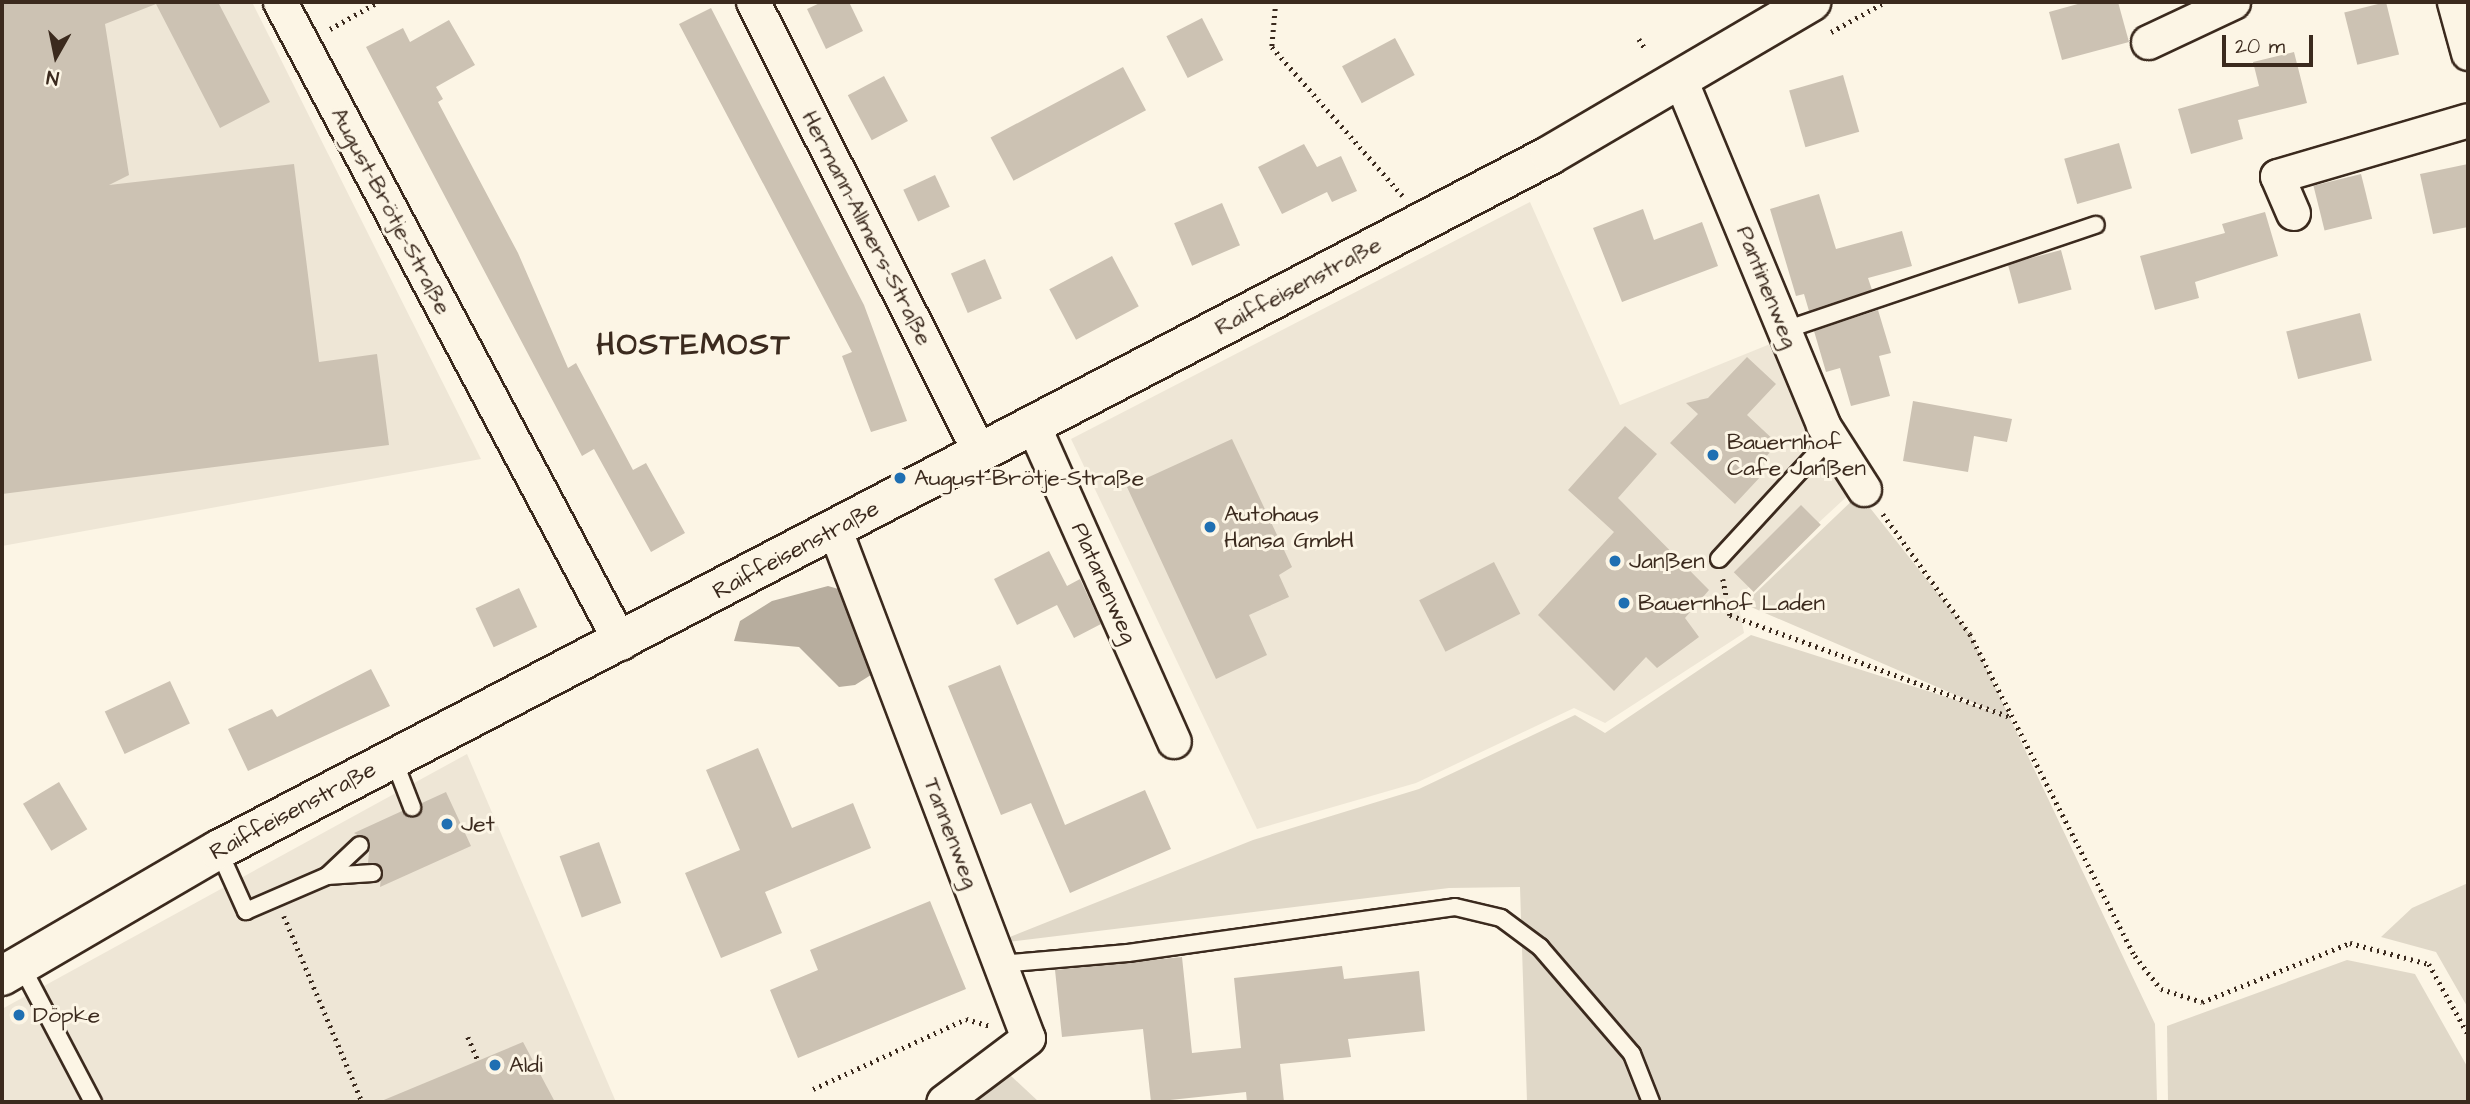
<!DOCTYPE html>
<html>
<head>
<meta charset="utf-8">
<style>
	body { margin:0 }
	#map { position:relative; width:2470px; height:1104px; overflow:hidden; background:#fcf5e5; font-family:"Architects Daughter",sans-serif }
	div>[style] { position:absolute }
	[style*='--x'] { left:calc(var(--x)*1px); top:calc(var(--y)*1px); width:calc(var(--w)*1px); rotate:calc(var(--a)*1deg) }
	.built>* { inset:0; background:#eee6d6 }
	.green>* { inset:0; background:#e0d8c8 }
	.water>* { inset:0; background:#b7ad9e }
	.building>* { inset:0; background:#ccc2b3; transform-origin:0 0 }
	.path>* { height:4.5px; margin-top:-2.25px; transform-origin:0; background:repeating-linear-gradient(90deg,#3b2a1e 0 2px,transparent 0 7px) }
	.roads { filter:drop-shadow(2px 0 #3b2a1e) drop-shadow(-2px 0 #3b2a1e) drop-shadow(0 2px #3b2a1e) drop-shadow(0 -2px #3b2a1e) }
	.service>* { height:16px; margin:-8px; padding:0 8px; transform-origin:8px; border-radius:8px; background:#fcf5e5 }
	.minor>* { height:33px; margin:-16.5px; padding:0 16.5px; transform-origin:16.5px; border-radius:16.5px; background:#fcf5e5 }
	.tertiary>* { height:38px; margin:-19px; padding:0 19px; transform-origin:19px; border-radius:19px; background:#fcf5e5 }
	.dots>* { width:19px; height:19px; translate:-50% -50%; box-sizing:border-box; border:4px solid #fcf5e5; border-radius:50% }
	span { translate:-50% -50%; white-space:nowrap; text-align:center; line-height:1.15; -webkit-text-stroke:6px #fcf5e5; paint-order:stroke }
	.street-label { font-size:23px; color:#3b2a1e }
	.poi-label { font-size:23px; color:#3b2a1e }
	.left { translate:0 -50%; text-align:left }
	.district-label { font-size:30px; color:#3b2a1e; font-weight:700; letter-spacing:2px }
	.frame { position:absolute; inset:0; border:4px solid #3b2a1e; pointer-events:none }
	.north { position:absolute; left:21px; top:21px; width:70px; height:70px; -webkit-text-stroke:5px #fcf5e5; paint-order:stroke; rotate:189deg; font-size:19px; font-weight:700; line-height:28px; text-align:center; color:#3b2a1e }
	.north::after { content:''; display:block; margin:auto; width:24px; height:32px; background:#3b2a1e; clip-path:polygon(50% 0,100% 100%,50% 72%,0 100%) }
	.scale { position:absolute; left:2222px; top:35px; width:91px; height:32px; box-sizing:border-box; border:4px solid #3b2a1e; border-top:0; padding-left:9px; font-size:21px; line-height:24px; white-space:nowrap; color:#3b2a1e; -webkit-text-stroke:5px #fcf5e5; paint-order:stroke }
</style>
</head>
<body>
<div id="map">
	<div class="built">
		<div style="clip-path:polygon(2px 2px,252px 2px,481px 459px,2px 546px)"></div>
		<div style="clip-path:polygon(1530px 202px,1620px 405px,1780px 340px,1855px 489px,1737px 598px,1744px 633px,1605px 723px,1574px 708px,1416px 783px,1257px 829px,1071px 439px)"></div>
		<div style="clip-path:polygon(467px 754px,616px 1102px,2px 1102px,2px 1009px)"></div>
	</div>
	<div class="green">
		<div style="clip-path:polygon(1859px 494px,1970px 634px,2155px 1024px,2157px 1102px,1527px 1102px,1520px 887px,1449px 888px,992px 944px,1253px 840px,1419px 789px,1575px 715px,1605px 733px,1751px 635px,2000px 714px,1744px 604px)"></div>
		<div style="clip-path:polygon(2468px 883px,2468px 1008px,2436px 952px,2381px 937px,2412px 908px)"></div>
		<div style="clip-path:polygon(2347px 960px,2415px 974px,2468px 1068px,2468px 1102px,2168px 1102px,2167px 1026px)"></div>
		<div style="clip-path:polygon(996px 1062px,1039px 1102px,943px 1102px)"></div>
	</div>
	<div class="water">
		<div style="clip-path:polygon(828px 586px,842px 590px,874px 673px,855px 685px,839px 687px,799px 647px,734px 641px,740px 621px,772px 601px)"></div>
	</div>
	<div class="building">
		<div style="clip-path:polygon(2px 2px,218px 2px,270px 102px,220px 128px,156px 4px,105px 24px,129px 175px,109px 185px,294px 164px,319px 362px,377px 354px,389px 445px,2px 494px)"></div>
		<div style="clip-path:polygon(822px 2px,849px 2px,863px 31px,826px 49px,807px 9px)"></div>
		<div style="clip-path:polygon(2085px 2px,2118px 2px,2129px 42px,2062px 60px,2049px 12px)"></div>
		<div style="left:2386px;top:2px;width:54px;height:43px;rotate:76deg"></div>
		<div style="clip-path:polygon(711px 8px,864px 305px,907px 421px,871px 432px,842px 356px,852px 352px,679px 24px)"></div>
		<div style="left:1202px;top:18px;width:47px;height:40px;rotate:63deg"></div>
		<div style="clip-path:polygon(449px 20px,475px 65px,436px 87px,443px 99px,438px 102px,518px 253px,568px 368px,576px 363px,633px 470px,646px 463px,685px 533px,651px 552px,594px 449px,582px 456px,366px 47px,403px 28px,410px 42px)"></div>
		<div style="left:1395px;top:38px;width:42px;height:60px;rotate:62deg"></div>
		<div style="clip-path:polygon(2294px 52px,2307px 103px,2238px 120px,2243px 139px,2191px 154px,2178px 109px,2259px 86px,2253px 62px)"></div>
		<div style="left:1123px;top:67px;width:49px;height:150px;rotate:62deg"></div>
		<div style="left:1843px;top:75px;width:59px;height:56px;rotate:74deg"></div>
		<div style="left:884px;top:76px;width:51px;height:41px;rotate:62deg"></div>
		<div style="left:2119px;top:143px;width:47px;height:57px;rotate:74deg"></div>
		<div style="clip-path:polygon(1304px 144px,1317px 167px,1341px 156px,1357px 191px,1332px 202px,1327px 192px,1282px 214px,1258px 167px)"></div>
		<div style="clip-path:polygon(2468px 164px,2468px 227px,2433px 234px,2420px 174px)"></div>
		<div style="left:2361px;top:174px;width:46px;height:49px;rotate:76deg"></div>
		<div style="left:935px;top:175px;width:35px;height:35px;rotate:65deg"></div>
		<div style="clip-path:polygon(1819px 194px,1836px 249px,1902px 231px,1912px 266px,1868px 278px,1872px 290px,1809px 311px,1804px 294px,1796px 296px,1770px 209px)"></div>
		<div style="left:1222px;top:203px;width:46px;height:52px;rotate:67deg"></div>
		<div style="clip-path:polygon(1643px 209px,1654px 240px,1702px 222px,1718px 266px,1622px 302px,1593px 228px)"></div>
		<div style="clip-path:polygon(2265px 212px,2278px 256px,2195px 282px,2199px 298px,2155px 310px,2140px 256px,2225px 233px,2222px 224px)"></div>
		<div style="left:2061px;top:250px;width:41px;height:55px;rotate:75deg"></div>
		<div style="left:1112px;top:256px;width:57px;height:71px;rotate:62deg"></div>
		<div style="left:985px;top:259px;width:43px;height:37px;rotate:67deg"></div>
		<div style="clip-path:polygon(1878px 310px,1891px 353px,1879px 356px,1890px 396px,1851px 406px,1840px 368px,1826px 372px,1814px 331px)"></div>
		<div style="left:2360px;top:313px;width:49px;height:76px;rotate:76deg"></div>
		<div style="clip-path:polygon(1747px 357px,1776px 384px,1747px 415px,1778px 444px,1755px 468px,1762px 475px,1735px 504px,1670px 443px,1698px 414px,1686px 403px,1708px 398px)"></div>
		<div style="clip-path:polygon(1913px 401px,2012px 419px,2007px 442px,1974px 436px,1968px 472px,1903px 461px)"></div>
		<div style="clip-path:polygon(1625px 426px,1657px 454px,1618px 498px,1709px 590px,1685px 618px,1699px 637px,1657px 668px,1646px 657px,1614px 691px,1538px 615px,1614px 532px,1568px 490px)"></div>
		<div style="clip-path:polygon(1232px 439px,1292px 567px,1279px 575px,1289px 597px,1249px 615px,1267px 655px,1216px 679px,1127px 487px)"></div>
		<div style="left:1801px;top:505px;width:28px;height:95px;rotate:45deg"></div>
		<div style="clip-path:polygon(1049px 551px,1067px 586px,1080px 579px,1101px 624px,1074px 638px,1057px 605px,1017px 625px,994px 579px)"></div>
		<div style="left:1494px;top:562px;width:58px;height:84px;rotate:63deg"></div>
		<div style="left:519px;top:588px;width:43px;height:48px;rotate:65deg"></div>
		<div style="clip-path:polygon(1000px 665px,1065px 825px,1145px 790px,1171px 849px,1070px 893px,1031px 803px,1001px 815px,948px 686px)"></div>
		<div style="clip-path:polygon(371px 669px,390px 706px,248px 771px,228px 729px,272px 709px,277px 717px)"></div>
		<div style="left:170px;top:681px;width:47px;height:72px;rotate:65deg"></div>
		<div style="clip-path:polygon(758px 748px,792px 828px,853px 803px,871px 848px,765px 892px,782px 933px,721px 958px,685px 873px,740px 850px,706px 770px)"></div>
		<div style="left:59px;top:782px;width:55px;height:42px;rotate:59deg"></div>
		<div style="clip-path:polygon(446px 792px,471px 846px,380px 887px,382px 868px,368px 863px,370px 842px,354px 833px,402px 811px,416px 816px,422px 803px)"></div>
		<div style="left:599px;top:842px;width:65px;height:42px;rotate:70deg"></div>
		<div style="clip-path:polygon(930px 901px,966px 989px,798px 1058px,770px 990px,818px 970px,810px 950px)"></div>
		<div style="clip-path:polygon(1182px 957px,1192px 1053px,1241px 1048px,1234px 978px,1342px 966px,1344px 979px,1419px 971px,1425px 1031px,1348px 1039px,1351px 1057px,1280px 1064px,1284px 1102px,1247px 1102px,1246px 1092px,1151px 1102px,1143px 1029px,1062px 1037px,1055px 970px)"></div>
		<div style="clip-path:polygon(523px 1042px,555px 1102px,379px 1102px)"></div>
	</div>
	<div class="path">
		<div style="--x:1276;--y:2;--w:45;--a:95.1"></div>
		<div style="--x:1272;--y:47;--w:198;--a:48.7"></div>
		<div style="--x:330;--y:29;--w:55;--a:-29.4"></div>
		<div style="--x:1831;--y:32;--w:62;--a:-29.1"></div>
		<div style="--x:1639;--y:39;--w:13;--a:58"></div>
		<div style="--x:1883;--y:514;--w:148;--a:54.1"></div>
		<div style="--x:1970;--y:634;--w:362;--a:62.9"></div>
		<div style="--x:2135;--y:956;--w:42;--a:51.8"></div>
		<div style="--x:2161;--y:989;--w:43;--a:17.6"></div>
		<div style="--x:2202;--y:1002;--w:159;--a:-21.7"></div>
		<div style="--x:2350;--y:943;--w:82;--a:14.9"></div>
		<div style="--x:2429;--y:964;--w:80;--a:60.9"></div>
		<div style="--x:1723;--y:579;--w:37;--a:79"></div>
		<div style="--x:1730;--y:615;--w:298;--a:20"></div>
		<div style="--x:284;--y:916;--w:202;--a:67.2"></div>
		<div style="--x:468;--y:1037;--w:26;--a:67"></div>
		<div style="--x:813;--y:1089;--w:168;--a:-24.6"></div>
		<div style="--x:966;--y:1019;--w:25;--a:16"></div>
	</div>
	<div class="roads">
		<div class="service">
			<div style="--x:1785;--y:330;--w:328;--a:-18.7"></div>
			<div style="--x:1719;--y:559;--w:166;--a:-47.4"></div>
			<div style="--x:393;--y:758;--w:53;--a:68.8"></div>
			<div style="--x:219;--y:851;--w:66;--a:65.8"></div>
			<div style="--x:246;--y:911;--w:88;--a:-23.4"></div>
			<div style="--x:327;--y:876;--w:46;--a:-3.7"></div>
			<div style="--x:327;--y:876;--w:45;--a:-43.2"></div>
			<div style="--x:1000;--y:964;--w:128;--a:-4.9"></div>
			<div style="--x:1128;--y:953;--w:330;--a:-8"></div>
			<div style="--x:1455;--y:907;--w:47;--a:13.4"></div>
			<div style="--x:1501;--y:918;--w:49;--a:36.6"></div>
			<div style="--x:1540;--y:947;--w:141;--a:49.3"></div>
			<div style="--x:1632;--y:1054;--w:52;--a:68.4"></div>
			<div style="--x:21;--y:965;--w:155;--a:62.3"></div>
		</div>
		<div class="minor">
			<div style="--x:280;--y:2;--w:726;--a:61.99"></div>
			<div style="--x:753;--y:2;--w:505;--a:63.28"></div>
			<div style="--x:2454;--y:2;--w:53;--a:74.6"></div>
			<div style="--x:2148;--y:42;--w:94;--a:-25.2"></div>
			<div style="--x:1680;--y:79;--w:374;--a:67.5"></div>
			<div style="--x:1823;--y:425;--w:76;--a:57.4"></div>
			<div style="--x:2293;--y:213;--w:40;--a:-113.4"></div>
			<div style="--x:2277;--y:176;--w:199;--a:-16.3"></div>
			<div style="--x:1033;--y:425;--w:346;--a:66"></div>
			<div style="--x:835;--y:530;--w:543;--a:69.2"></div>
			<div style="--x:1028;--y:1038;--w:106;--a:143"></div>
		</div>
		<div class="tertiary">
			<div style="--x:2;--y:976;--w:250;--a:-30.3"></div>
			<div style="--x:218;--y:850;--w:1502;--a:-27.55"></div>
			<div style="--x:1550;--y:155;--w:303;--a:-30.4"></div>
		</div>
	</div>
	<div class="dots">
		<div style="left:1713px;top:455px;background:#1f6fb2"></div>
		<div style="left:900px;top:478px;background:#1f6fb2"></div>
		<div style="left:1210px;top:527px;background:#1f6fb2"></div>
		<div style="left:1615px;top:561px;background:#1f6fb2"></div>
		<div style="left:1624px;top:603px;background:#1f6fb2"></div>
		<div style="left:447px;top:824px;background:#1f6fb2"></div>
		<div style="left:19px;top:1015px;background:#1f6fb2"></div>
		<div style="left:495px;top:1065px;background:#1f6fb2"></div>
	</div>
	<div class="street-label">
		<span style="left:391px;top:211px;rotate:62deg">August-Brötje-Straße</span>
		<span style="left:867px;top:228px;rotate:63deg">Hermann-Allmers-Straße</span>
		<span style="left:1298px;top:286px;rotate:-28deg">Raiffeisenstraße</span>
		<span style="left:1767px;top:287px;rotate:68deg">Pantinenweg</span>
		<span style="left:796px;top:550px;rotate:-28deg">Raiffeisenstraße</span>
		<span style="left:1104px;top:583px;rotate:66deg">Platanenweg</span>
		<span style="left:293px;top:811px;rotate:-28deg">Raiffeisenstraße</span>
		<span style="left:951px;top:833px;rotate:69deg">Tannenweg</span>
	</div>
	<div class="poi-label">
		<span class="left" style="left:1727px;top:455px">Bauernhof<br>Cafe Janßen</span>
		<span class="left" style="left:914px;top:478px">August-Brötje-Straße</span>
		<span class="left" style="left:1224px;top:527px">Autohaus<br>Hansa GmbH</span>
		<span class="left" style="left:1629px;top:561px">Janßen</span>
		<span class="left" style="left:1638px;top:603px">Bauernhof Laden</span>
		<span class="left" style="left:461px;top:824px">Jet</span>
		<span class="left" style="left:33px;top:1015px">Döpke</span>
		<span class="left" style="left:509px;top:1065px">Aldi</span>
	</div>
	<div class="district-label">
		<span style="left:694px;top:345px">HOSTEMOST</span>
	</div>
	<div class="frame"></div>
	<div class="north">N</div>
	<div class="scale">20 m</div>
</div>
</body>
</html>
